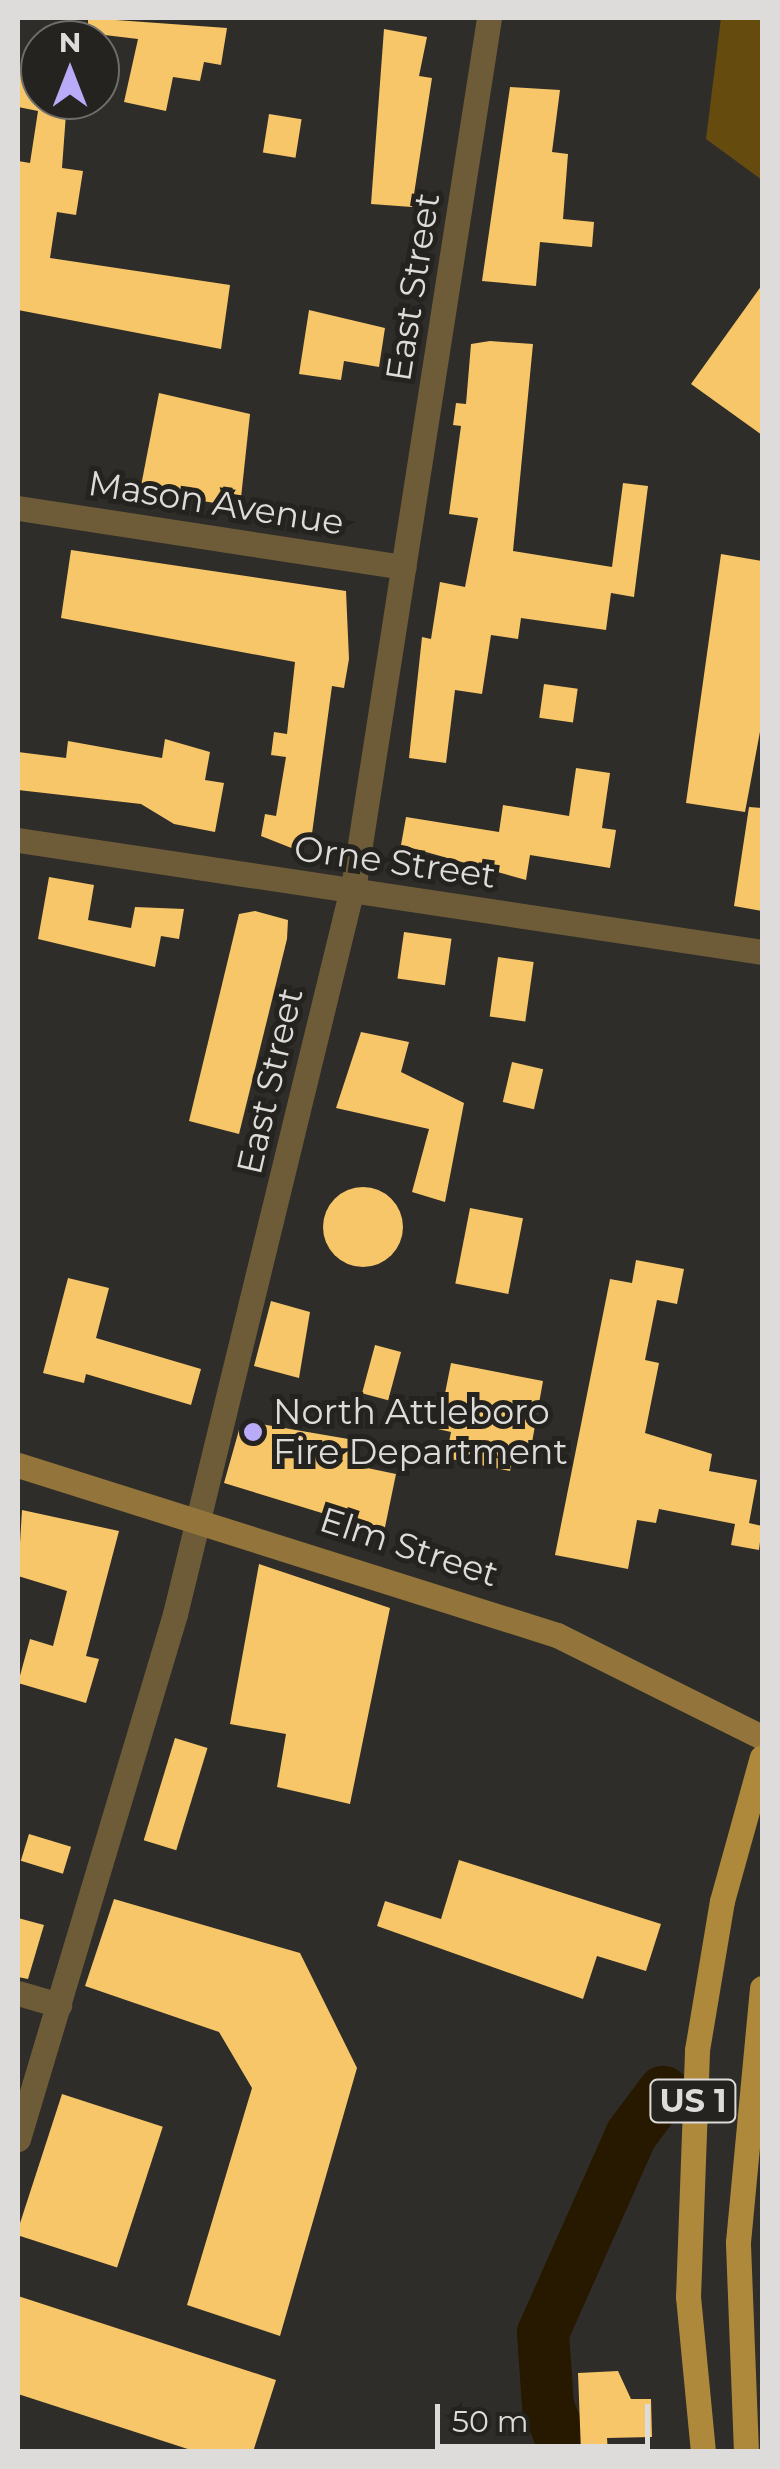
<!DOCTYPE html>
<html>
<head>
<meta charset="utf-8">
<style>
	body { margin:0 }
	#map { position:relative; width:780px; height:2469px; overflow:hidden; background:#2f2d29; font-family:Montserrat,sans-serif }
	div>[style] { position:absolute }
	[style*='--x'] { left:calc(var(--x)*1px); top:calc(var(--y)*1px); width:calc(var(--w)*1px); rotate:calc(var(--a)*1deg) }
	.green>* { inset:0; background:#664b0f }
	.river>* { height:52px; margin:-26px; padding:0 26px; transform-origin:26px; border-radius:26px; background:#271900 }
	.building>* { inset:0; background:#f7c669; transform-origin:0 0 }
	.round { border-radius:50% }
	.minor>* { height:25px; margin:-12.5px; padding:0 12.5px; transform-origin:12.5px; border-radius:12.5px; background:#6e5c39 }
	.secondary>* { height:25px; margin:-12.5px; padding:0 12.5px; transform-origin:12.5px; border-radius:12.5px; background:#93753b }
	.primary>* { height:25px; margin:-12.5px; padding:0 12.5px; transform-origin:12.5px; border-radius:12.5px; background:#ae883b }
	.dots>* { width:28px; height:28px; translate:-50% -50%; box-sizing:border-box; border:5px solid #25231f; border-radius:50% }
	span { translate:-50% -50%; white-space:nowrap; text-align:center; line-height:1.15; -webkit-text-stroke:10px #25231f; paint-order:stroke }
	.shield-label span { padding:2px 8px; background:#25231f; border:2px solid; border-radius:8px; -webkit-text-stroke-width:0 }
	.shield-label { font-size:32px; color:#dedcda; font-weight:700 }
	.street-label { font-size:35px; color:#dedcda }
	.poi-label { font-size:35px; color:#dedcda }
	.left { translate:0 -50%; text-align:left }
	.frame { position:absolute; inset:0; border:20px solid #dedcda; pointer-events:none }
	.north { position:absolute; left:20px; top:20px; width:100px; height:100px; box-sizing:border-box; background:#25231f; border:2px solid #6f6d6a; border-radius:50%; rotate:0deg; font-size:28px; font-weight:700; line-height:40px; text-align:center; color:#dedcda }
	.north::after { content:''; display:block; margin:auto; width:35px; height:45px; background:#b9abf7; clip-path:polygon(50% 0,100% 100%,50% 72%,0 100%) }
	.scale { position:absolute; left:435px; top:2404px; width:215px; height:45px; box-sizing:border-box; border:5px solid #dedcda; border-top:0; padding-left:12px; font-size:30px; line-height:35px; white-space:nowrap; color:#dedcda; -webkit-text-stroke:8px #25231f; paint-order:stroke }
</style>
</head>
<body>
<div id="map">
	<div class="green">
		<div style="clip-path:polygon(721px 18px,762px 18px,762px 180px,706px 139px)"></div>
	</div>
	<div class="river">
		<div style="--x:566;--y:2452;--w:49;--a:-111.4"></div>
		<div style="--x:548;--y:2406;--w:73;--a:-93.9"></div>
		<div style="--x:543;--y:2333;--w:217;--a:-66"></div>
		<div style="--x:631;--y:2135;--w:54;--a:-53.3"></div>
	</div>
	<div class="building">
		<div style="clip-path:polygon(88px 18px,227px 28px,221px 65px,204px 62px,200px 81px,173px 77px,166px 111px,124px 102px,138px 39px,88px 33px)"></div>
		<div style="clip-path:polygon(384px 29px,427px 37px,419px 76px,432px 78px,412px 207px,371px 204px)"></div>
		<div style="clip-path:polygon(18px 72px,40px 76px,40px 100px,67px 100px,62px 168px,83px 171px,76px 215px,57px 212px,50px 258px,230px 285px,221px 349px,18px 310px,18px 161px,30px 163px,38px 111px,18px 107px)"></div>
		<div style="clip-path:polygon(510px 87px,560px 90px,552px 152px,568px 154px,563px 219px,594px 222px,592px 247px,540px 242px,536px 286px,482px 281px)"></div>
		<div style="left:269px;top:114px;width:33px;height:39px;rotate:9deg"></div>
		<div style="clip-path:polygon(762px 285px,762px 435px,691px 384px)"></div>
		<div style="clip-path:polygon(309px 310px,385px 328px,379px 367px,344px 361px,341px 380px,299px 374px)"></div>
		<div style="clip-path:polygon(490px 341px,533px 344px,513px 551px,612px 567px,623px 483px,648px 486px,634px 597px,611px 593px,606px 630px,521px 618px,518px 639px,491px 635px,482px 694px,455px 690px,446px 763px,409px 758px,422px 637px,431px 639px,440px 582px,465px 587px,478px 518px,449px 514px,461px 426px,453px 425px,456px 403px,466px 404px,471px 344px)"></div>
		<div style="clip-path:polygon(159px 393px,250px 414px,240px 507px,140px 491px)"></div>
		<div style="clip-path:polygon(71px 550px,346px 591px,349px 659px,344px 688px,332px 686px,311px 841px,296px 838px,294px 849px,261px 836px,265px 814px,276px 816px,286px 757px,271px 755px,274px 732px,287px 734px,295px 662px,61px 618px)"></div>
		<div style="clip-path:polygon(721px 554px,762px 561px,762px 721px,745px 812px,686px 803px)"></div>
		<div style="left:544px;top:684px;width:34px;height:34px;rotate:8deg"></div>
		<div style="clip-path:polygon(165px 739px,210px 752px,205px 780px,224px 783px,215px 832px,174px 824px,141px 804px,18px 790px,18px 752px,66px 758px,68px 741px,162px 758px)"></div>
		<div style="clip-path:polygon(576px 768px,610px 773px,602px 828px,616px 830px,610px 868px,530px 855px,526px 880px,401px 845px,406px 817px,499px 832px,503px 805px,569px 816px)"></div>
		<div style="clip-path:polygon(749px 807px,762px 808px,762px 911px,734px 906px)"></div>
		<div style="clip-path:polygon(49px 877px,94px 885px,88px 920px,131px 928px,135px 907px,184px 909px,179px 939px,161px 936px,155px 967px,38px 939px)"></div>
		<div style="clip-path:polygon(255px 911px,288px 920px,287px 939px,239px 1134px,189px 1121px,239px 914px)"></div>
		<div style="left:404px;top:932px;width:48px;height:47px;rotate:8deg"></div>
		<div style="left:498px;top:957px;width:36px;height:60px;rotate:8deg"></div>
		<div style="clip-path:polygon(361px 1032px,409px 1042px,401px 1072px,464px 1103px,445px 1202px,412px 1192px,429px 1129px,336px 1108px)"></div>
		<div style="left:512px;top:1062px;width:32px;height:41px;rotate:13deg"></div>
		<div class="round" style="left:323px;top:1187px;width:80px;height:80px"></div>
		<div style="left:470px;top:1208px;width:54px;height:77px;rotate:11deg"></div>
		<div style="clip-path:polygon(636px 1260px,684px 1269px,677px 1304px,657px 1300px,645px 1360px,659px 1363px,645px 1433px,712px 1454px,709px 1471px,757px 1480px,749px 1523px,762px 1526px,759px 1550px,731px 1545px,735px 1524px,659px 1509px,656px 1523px,637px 1520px,628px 1569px,555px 1555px,610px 1279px,632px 1283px)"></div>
		<div style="clip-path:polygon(68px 1278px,109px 1288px,96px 1338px,201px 1369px,191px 1405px,86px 1374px,84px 1383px,43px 1373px)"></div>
		<div style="clip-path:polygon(271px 1301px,310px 1312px,299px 1378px,254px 1366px)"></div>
		<div style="left:375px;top:1345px;width:27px;height:50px;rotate:15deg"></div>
		<div style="clip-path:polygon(451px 1363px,543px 1381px,531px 1448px,515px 1446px,510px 1471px,446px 1458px,451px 1432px,438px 1429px)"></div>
		<div style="clip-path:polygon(255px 1423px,360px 1441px,353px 1465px,396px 1474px,384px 1532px,224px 1483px,239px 1430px,252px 1434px)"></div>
		<div style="clip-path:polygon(22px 1510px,119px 1531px,86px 1656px,99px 1659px,86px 1703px,18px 1683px,30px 1639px,53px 1646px,67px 1591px,18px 1576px)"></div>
		<div style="clip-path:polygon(259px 1564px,390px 1608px,350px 1804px,277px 1787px,286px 1734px,230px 1724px)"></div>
		<div style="left:175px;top:1738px;width:34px;height:107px;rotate:17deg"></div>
		<div style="left:29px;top:1834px;width:44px;height:28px;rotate:17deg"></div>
		<div style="clip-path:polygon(459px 1860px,661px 1924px,646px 1971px,597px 1956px,583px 1999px,377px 1926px,385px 1901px,441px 1919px)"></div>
		<div style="clip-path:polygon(114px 1899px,300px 1953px,357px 2068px,280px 2336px,187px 2305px,252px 2088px,219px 2032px,85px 1986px)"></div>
		<div style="clip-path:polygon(18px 1918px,44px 1925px,28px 1979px,18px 1977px)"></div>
		<div style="left:62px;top:2094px;width:106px;height:148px;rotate:18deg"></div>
		<div style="clip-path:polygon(18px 2296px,276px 2380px,253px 2452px,197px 2452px,18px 2394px)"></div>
		<div style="clip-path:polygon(618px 2371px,631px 2399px,651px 2399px,652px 2437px,607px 2438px,608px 2452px,581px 2452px,578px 2373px)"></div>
	</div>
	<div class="minor">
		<div style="--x:18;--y:508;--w:390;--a:8.7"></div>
		<div style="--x:18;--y:840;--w:752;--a:8.56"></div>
		<div style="--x:18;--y:1993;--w:43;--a:16.3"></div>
		<div style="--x:18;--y:2139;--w:548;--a:-73.35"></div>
		<div style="--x:175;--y:1614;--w:760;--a:-76.29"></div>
		<div style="--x:355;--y:876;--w:868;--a:-81.12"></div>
	</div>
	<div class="secondary">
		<div style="--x:18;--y:1465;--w:565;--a:17.51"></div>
		<div style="--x:557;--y:1635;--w:229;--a:26.5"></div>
	</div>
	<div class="primary">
		<div style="--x:703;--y:2452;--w:156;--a:-95.5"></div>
		<div style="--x:688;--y:2297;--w:247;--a:-87.9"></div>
		<div style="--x:697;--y:2050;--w:151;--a:-80.5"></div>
		<div style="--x:722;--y:1901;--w:149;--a:-74.5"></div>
		<div style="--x:746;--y:2452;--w:210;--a:-92.2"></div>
		<div style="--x:738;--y:2242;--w:255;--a:-84.6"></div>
	</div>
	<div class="dots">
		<div style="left:253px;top:1432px;background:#b9abf7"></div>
	</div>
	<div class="shield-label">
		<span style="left:693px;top:2101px">US 1</span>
	</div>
	<div class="street-label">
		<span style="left:413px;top:287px;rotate:-81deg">East Street</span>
		<span style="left:216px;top:503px;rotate:9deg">Mason Avenue</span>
		<span style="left:395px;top:862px;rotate:8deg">Orne Street</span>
		<span style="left:270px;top:1081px;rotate:-77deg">East Street</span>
		<span style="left:409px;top:1547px;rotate:18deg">Elm Street</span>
	</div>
	<div class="poi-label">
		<span class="left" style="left:273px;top:1432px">North Attleboro<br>Fire Department</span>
	</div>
	<div class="frame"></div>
	<div class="north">N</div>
	<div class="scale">50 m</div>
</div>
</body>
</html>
